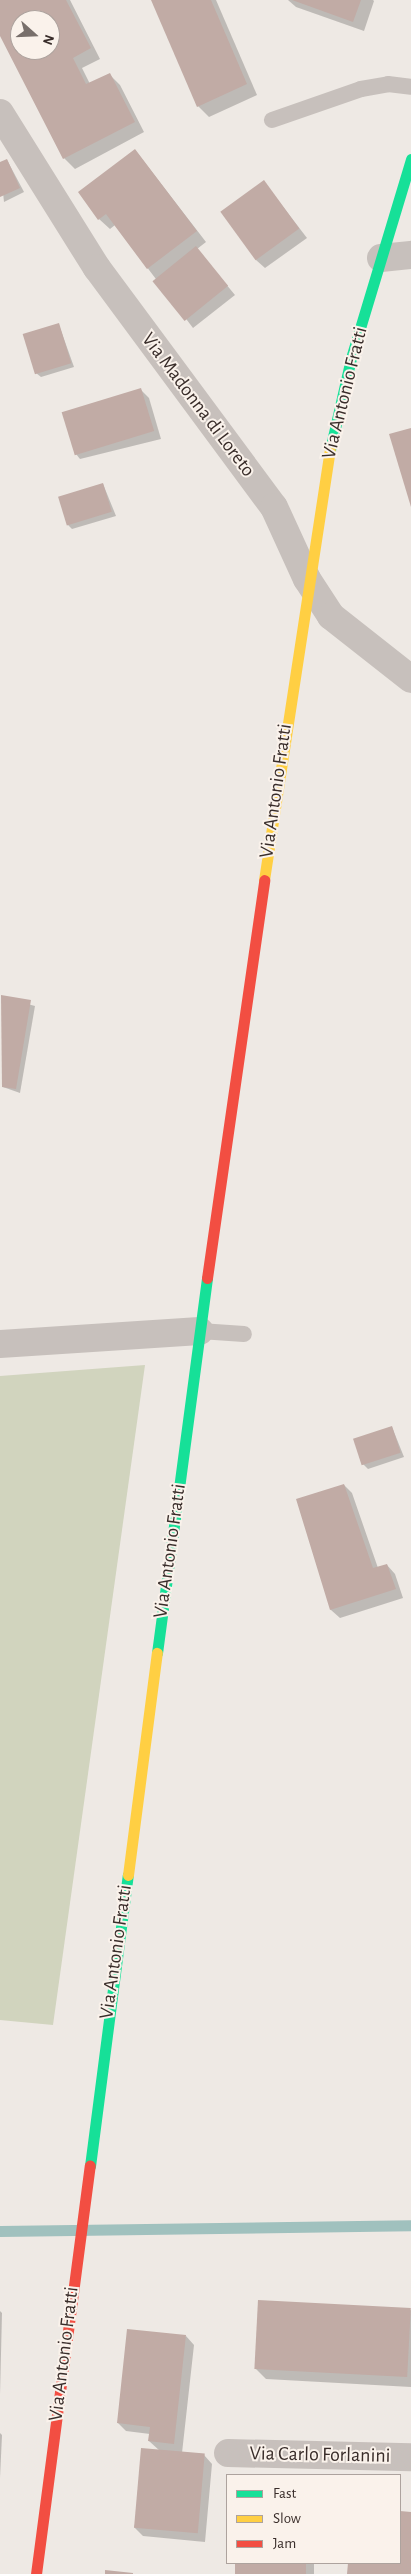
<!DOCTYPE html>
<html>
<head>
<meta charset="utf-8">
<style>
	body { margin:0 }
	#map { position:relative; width:411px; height:2574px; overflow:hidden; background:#eee9e4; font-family:"Alegreya Sans",sans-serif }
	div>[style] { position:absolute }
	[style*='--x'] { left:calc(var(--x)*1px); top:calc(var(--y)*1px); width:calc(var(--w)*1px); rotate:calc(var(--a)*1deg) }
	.green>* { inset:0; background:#d1d4be }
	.shadow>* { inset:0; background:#0003; transform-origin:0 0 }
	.stream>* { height:11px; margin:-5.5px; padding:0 5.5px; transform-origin:5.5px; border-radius:5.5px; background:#a0c1be }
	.building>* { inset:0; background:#c1aba5; transform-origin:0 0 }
	.lane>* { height:16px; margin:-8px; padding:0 8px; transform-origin:8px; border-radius:8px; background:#c7c0bc }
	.street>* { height:28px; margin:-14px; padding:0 14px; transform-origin:14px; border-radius:14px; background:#c7c0bc }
	.fast>* { height:11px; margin:-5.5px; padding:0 5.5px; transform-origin:5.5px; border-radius:5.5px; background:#16e098 }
	.slow>* { height:11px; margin:-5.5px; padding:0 5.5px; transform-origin:5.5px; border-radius:5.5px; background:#ffcf43 }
	.jam>* { height:11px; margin:-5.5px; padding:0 5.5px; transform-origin:5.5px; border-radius:5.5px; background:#f24e42 }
	span { translate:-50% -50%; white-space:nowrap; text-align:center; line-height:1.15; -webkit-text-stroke:4px #faf2eb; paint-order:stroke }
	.street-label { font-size:20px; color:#392d2a }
	.legend { position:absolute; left:226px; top:2474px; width:175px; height:90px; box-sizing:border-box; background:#faf2eb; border:1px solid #ada39e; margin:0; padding:6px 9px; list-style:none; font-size:15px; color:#392d2a }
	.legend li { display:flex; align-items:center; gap:10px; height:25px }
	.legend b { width:25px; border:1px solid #ada39e }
	.north { position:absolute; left:10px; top:10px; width:50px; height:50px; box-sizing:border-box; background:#faf2eb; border:1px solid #ada39e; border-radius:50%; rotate:110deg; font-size:14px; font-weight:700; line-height:20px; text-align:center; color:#392d2a }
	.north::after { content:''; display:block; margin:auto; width:18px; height:22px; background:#786f6b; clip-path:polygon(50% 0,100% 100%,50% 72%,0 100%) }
</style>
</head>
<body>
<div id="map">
	<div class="green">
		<div style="clip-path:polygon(145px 1365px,53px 2025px,0 2020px,0 1376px)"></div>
	</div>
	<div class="shadow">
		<div style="clip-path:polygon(evenodd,0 0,70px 0,100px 59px,82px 68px,90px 84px,109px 74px,120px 85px,144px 132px,75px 169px,64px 158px,0 33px,0 0,20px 20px,50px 20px,50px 50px,20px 50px,20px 20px)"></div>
		<div style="clip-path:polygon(152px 0,216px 0,257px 95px,209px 117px,198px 106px)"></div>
		<div style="clip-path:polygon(288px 0,373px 0,374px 1px,364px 31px,296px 7px)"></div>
		<div style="clip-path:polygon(135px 150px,206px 242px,197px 249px,235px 295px,193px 328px,115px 225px,110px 229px,99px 219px)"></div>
		<div style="clip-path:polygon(7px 160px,24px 192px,4px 202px,0 164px)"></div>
		<div style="clip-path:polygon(264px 182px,307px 238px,265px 268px,256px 260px)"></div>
		<div style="clip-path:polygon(59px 325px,74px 367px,41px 377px,36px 373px)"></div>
		<div style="clip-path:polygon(141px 390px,149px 398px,161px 439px,80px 459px,76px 454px)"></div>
		<div style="clip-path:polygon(103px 484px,116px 516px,72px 529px,68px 525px)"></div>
		<div style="clip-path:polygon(2px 997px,35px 1006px,20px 1093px,3px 1087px)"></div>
		<div style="clip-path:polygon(392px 1427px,404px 1457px,368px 1469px,363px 1464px)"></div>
		<div style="clip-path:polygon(344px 1485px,352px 1493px,378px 1568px,387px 1565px,395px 1574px,403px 1598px,340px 1618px,331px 1610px,297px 1500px)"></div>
		<div style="clip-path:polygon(411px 2310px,411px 2387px,266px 2379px,255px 2368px)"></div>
		<div style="clip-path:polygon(0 2311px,2px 2313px,0 2395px)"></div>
		<div style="clip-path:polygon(186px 2336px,194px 2345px,182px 2453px,204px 2455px,212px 2464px,205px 2542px,143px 2536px,134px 2527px,160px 2451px,149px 2441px,150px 2434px,126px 2431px,118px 2423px)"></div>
		<div style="clip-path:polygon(0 2433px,2px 2435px,0 2478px)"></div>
		<div style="clip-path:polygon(400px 2512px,411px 2513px,411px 2574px,349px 2574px,349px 2563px,400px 2563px)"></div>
		<div style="left:236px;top:2563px;width:78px;height:11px"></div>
	</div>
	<div class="stream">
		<div style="--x:0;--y:2231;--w:411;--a:-0.8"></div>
	</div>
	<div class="building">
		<div style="clip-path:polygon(evenodd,0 0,66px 0,91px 48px,73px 58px,86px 84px,110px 73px,135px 122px,63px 159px,0 36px,0 0,20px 20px,50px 20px,50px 50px,20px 50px,20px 20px)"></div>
		<div style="clip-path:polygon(151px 0,211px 0,247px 84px,197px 107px)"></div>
		<div style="clip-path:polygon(292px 0,361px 0,353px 22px)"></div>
		<div style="clip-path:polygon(135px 149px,197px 231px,147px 269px,106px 214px,98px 220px,78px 192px)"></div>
		<div style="clip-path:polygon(7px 159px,20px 188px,0 197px,0 162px)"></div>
		<div style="left:264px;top:180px;width:60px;height:54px;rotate:54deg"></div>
		<div style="left:196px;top:246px;width:51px;height:56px;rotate:51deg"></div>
		<div style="left:59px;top:323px;width:42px;height:38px;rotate:73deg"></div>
		<div style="left:141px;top:388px;width:45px;height:83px;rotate:73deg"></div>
		<div style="clip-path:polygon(411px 428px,411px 507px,389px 434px)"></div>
		<div style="left:103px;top:483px;width:30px;height:47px;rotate:73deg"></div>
		<div style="clip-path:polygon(1px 995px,31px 1000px,16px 1089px,2px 1087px)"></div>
		<div style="left:392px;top:1426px;width:28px;height:41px;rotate:72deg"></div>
		<div style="clip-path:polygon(344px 1484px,373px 1568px,387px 1564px,396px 1589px,330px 1610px,296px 1499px)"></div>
		<div style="left:258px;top:2300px;width:153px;height:69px;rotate:3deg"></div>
		<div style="clip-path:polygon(127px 2329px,186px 2335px,174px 2444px,148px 2441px,150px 2427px,117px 2423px)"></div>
		<div style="left:141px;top:2448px;width:64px;height:80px;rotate:5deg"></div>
		<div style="clip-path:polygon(400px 2511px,411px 2512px,411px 2574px,347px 2574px,348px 2563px,400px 2563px)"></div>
		<div style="left:235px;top:2563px;width:71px;height:11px"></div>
		<div style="clip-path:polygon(105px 2570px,133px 2573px,133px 2574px,105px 2574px)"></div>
	</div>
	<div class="lane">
		<div style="--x:272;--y:120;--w:94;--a:-19.2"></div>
		<div style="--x:361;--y:89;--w:27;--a:-10"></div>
		<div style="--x:388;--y:84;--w:23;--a:7"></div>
		<div style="--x:200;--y:1331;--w:44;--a:3.9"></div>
	</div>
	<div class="street">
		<div style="--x:0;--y:113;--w:183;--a:58"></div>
		<div style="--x:97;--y:268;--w:297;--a:53.5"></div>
		<div style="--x:274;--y:507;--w:79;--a:65.4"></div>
		<div style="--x:307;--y:579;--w:44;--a:57"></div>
		<div style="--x:331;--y:616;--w:102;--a:38.2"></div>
		<div style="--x:381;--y:258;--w:30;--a:-6"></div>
		<div style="--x:0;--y:1344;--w:200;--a:-3.7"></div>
		<div style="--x:228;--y:2453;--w:183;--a:1.3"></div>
	</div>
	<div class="fast">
		<div style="--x:330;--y:450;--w:94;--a:-77.1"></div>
		<div style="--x:351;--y:358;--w:208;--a:-73.2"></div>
		<div style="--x:157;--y:1653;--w:378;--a:-82.4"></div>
		<div style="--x:90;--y:2166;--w:293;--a:-82.6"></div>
	</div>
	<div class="slow">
		<div style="--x:264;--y:880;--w:435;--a:-81.3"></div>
		<div style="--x:128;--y:1875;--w:224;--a:-82.6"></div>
	</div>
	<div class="jam">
		<div style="--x:207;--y:1278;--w:402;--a:-81.8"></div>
		<div style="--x:36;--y:2574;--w:412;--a:-82.5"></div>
	</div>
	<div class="street-label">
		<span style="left:345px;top:393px;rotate:-76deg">Via Antonio Fratti</span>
		<span style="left:198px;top:405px;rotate:53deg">Via Madonna di Loreto</span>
		<span style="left:276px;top:791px;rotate:-82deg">Via Antonio Fratti</span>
		<span style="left:170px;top:1551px;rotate:-82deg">Via Antonio Fratti</span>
		<span style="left:116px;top:1952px;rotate:-82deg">Via Antonio Fratti</span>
		<span style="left:64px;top:2354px;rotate:-83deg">Via Antonio Fratti</span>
		<span style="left:320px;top:2455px;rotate:1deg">Via Carlo Forlanini</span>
	</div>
	<ul class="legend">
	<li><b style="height:6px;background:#16e098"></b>Fast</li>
	<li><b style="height:6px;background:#ffcf43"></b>Slow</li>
	<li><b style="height:6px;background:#f24e42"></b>Jam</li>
	</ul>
	<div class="north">N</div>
</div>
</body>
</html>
